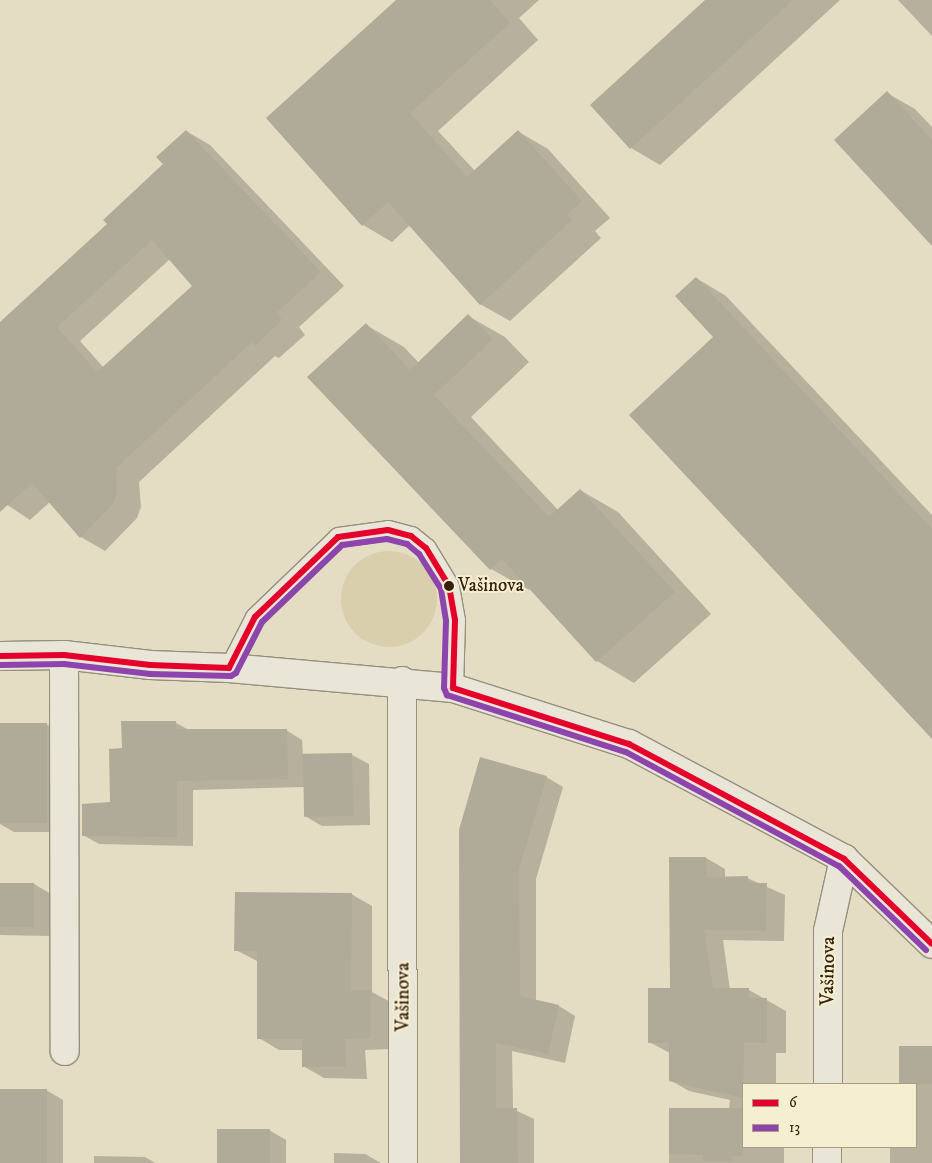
<!DOCTYPE html>
<html>
<head>
<meta charset="utf-8">
<style>
	body { margin:0 }
	#map { position:relative; width:932px; height:1163px; overflow:hidden; background:#e4ddc3; font-family:"IM FELL DW Pica",serif }
	div>[style] { position:absolute }
	[style*='--x'] { left:calc(var(--x)*1px); top:calc(var(--y)*1px); width:calc(var(--w)*1px); rotate:calc(var(--a)*1deg) }
	.green>* { inset:0; background:#dacfac }
	.round { border-radius:50% }
	.shadow>* { inset:0; background:#0003 }
	.building>* { inset:0; background:#b0aa98; transform-origin:0 0 }
	.roads { filter:drop-shadow(1px 0 #958f7e) drop-shadow(-1px 0 #958f7e) drop-shadow(0 1px #958f7e) drop-shadow(0 -1px #958f7e) }
	.lane>* { height:19px; margin:-9.5px; padding:0 9.5px; transform-origin:9.5px; border-radius:9.5px; background:#e9e6d8 }
	.street>* { height:28px; margin:-14px; padding:0 14px; transform-origin:14px; border-radius:14px; background:#e9e6d8 }
	.bus-1>* { height:6px; margin:-3px; padding:0 3px; transform-origin:3px; border-radius:3px; background:#e4002b }
	.bus-2>* { height:6px; margin:-3px; padding:0 3px; transform-origin:3px; border-radius:3px; background:#8e44ad }
	.dots>* { width:14px; height:14px; translate:-50% -50%; box-sizing:border-box; border:2px solid #f6eed0; border-radius:50% }
	span { translate:-50% -50%; white-space:nowrap; text-align:center; line-height:1.15; -webkit-text-stroke:4px #f6eed0; paint-order:stroke }
	.bus-label { font-size:19px; color:#34200e }
	.left { translate:0 -50%; text-align:left }
	.street-label { font-size:20px; color:#34200e }
	.legend { position:absolute; left:742px; top:1083px; width:175px; height:65px; box-sizing:border-box; background:#f6eed0; border:1px solid #a89c82; margin:0; padding:6px 9px; list-style:none; font-size:15px; color:#34200e }
	.legend li { display:flex; align-items:center; gap:10px; height:25px }
	.legend b { width:25px; border:1px solid #a89c82 }
</style>
</head>
<body>
<div id="map">
	<div class="green">
		<div class="round" style="left:341px;top:551px;width:96px;height:96px"></div>
	</div>
	<div class="shadow">
		<div style="clip-path:polygon(398px 0,539px 0,519px 18px,538px 40px,438px 131px,475px 171px,519px 132px,548px 149px,610px 218px,595px 231px,601px 238px,510px 321px,480px 304px,410px 225px,392px 242px,363px 225px)"></div>
		<div style="clip-path:polygon(707px 0,840px 0,660px 165px,631px 148px)"></div>
		<div style="clip-path:polygon(898px 0,932px 0,932px 36px)"></div>
		<div style="clip-path:polygon(887px 93px,915px 109px,932px 127px,932px 244px)"></div>
		<div style="clip-path:polygon(evenodd,186px 131px,210px 145px,344px 286px,299px 327px,305px 335px,279px 358px,275px 356px,139px 482px,141px 507px,137px 518px,105px 551px,81px 537px,50px 502px,30px 520px,0 500px,0 323px,109px 225px,165px 164px,186px 131px,170px 259px,194px 286px,104px 368px,80px 341px,170px 259px)"></div>
		<div style="clip-path:polygon(696px 278px,726px 296px,932px 515px,932px 737px,715px 337px)"></div>
		<div style="clip-path:polygon(468px 316px,505px 337px,529px 362px,471px 417px,558px 510px,580px 490px,618px 512px,711px 614px,634px 683px,597px 661px,531px 588px,529px 590px,491px 569px,366px 325px,404px 347px,419px 363px)"></div>
		<div style="clip-path:polygon(176px 723px,189px 730px,286px 730px,302px 740px,303px 755px,352px 755px,369px 764px,370px 825px,322px 826px,305px 816px,305px 787px,193px 790px,193px 846px,99px 844px,83px 835px,112px 803px,123px 750px)"></div>
		<div style="clip-path:polygon(46px 724px,63px 734px,64px 832px,14px 832px,0 824px,0 725px)"></div>
		<div style="clip-path:polygon(546px 777px,563px 787px,536px 879px,536px 1001px,559px 1006px,575px 1016px,565px 1063px,512px 1051px,513px 1109px,534px 1119px,534px 1163px,461px 1163px,460px 830px)"></div>
		<div style="clip-path:polygon(706px 858px,725px 869px,725px 878px,747px 878px,785px 895px,784px 941px,723px 940px,730px 990px,749px 990px,786px 1011px,786px 1053px,776px 1053px,776px 1084px,743px 1084px,743px 1147px,784px 1147px,784px 1163px,669px 1163px,670px 1109px,729px 1109px,730px 1100px,689px 1091px,670px 1080px,670px 1053px,649px 1042px,671px 989px)"></div>
		<div style="clip-path:polygon(0 884px,34px 884px,51px 894px,50px 936px,0 935px)"></div>
		<div style="clip-path:polygon(351px 894px,372px 906px,372px 992px,392px 1003px,390px 1049px,365px 1050px,367px 1079px,324px 1078px,303px 1066px,303px 1050px,279px 1050px,259px 1038px,259px 962px,236px 950px)"></div>
		<div style="clip-path:polygon(900px 1048px,932px 1048px,932px 1163px,890px 1163px,890px 1147px,916px 1147px,916px 1084px,901px 1084px)"></div>
		<div style="clip-path:polygon(0 1090px,46px 1090px,63px 1100px,63px 1163px,0 1163px)"></div>
		<div style="clip-path:polygon(269px 1130px,286px 1140px,286px 1163px,219px 1163px)"></div>
		<div style="clip-path:polygon(334px 1153px,365px 1154px,381px 1163px,334px 1163px)"></div>
		<div style="clip-path:polygon(94px 1156px,145px 1157px,155px 1163px,94px 1163px)"></div>
	</div>
	<div class="building">
		<div style="clip-path:polygon(396px 0,490px 0,510px 23px,410px 113px,467px 177px,518px 130px,582px 201px,567px 214px,572px 220px,480px 305px,388px 202px,362px 226px,266px 118px)"></div>
		<div style="clip-path:polygon(705px 0,793px 0,630px 149px,590px 105px)"></div>
		<div style="clip-path:polygon(887px 91px,932px 140px,932px 246px,834px 140px)"></div>
		<div style="clip-path:polygon(evenodd,186px 130px,321px 272px,276px 313px,282px 320px,255px 346px,252px 342px,116px 468px,117px 493px,113px 504px,80px 538px,32px 483px,0 512px,0 322px,107px 224px,103px 220px,163px 164px,156px 157px,186px 130px,152px 240px,192px 286px,97px 372px,57px 327px,152px 240px)"></div>
		<div style="clip-path:polygon(696px 277px,932px 529px,932px 739px,629px 415px,713px 337px,675px 296px)"></div>
		<div style="clip-path:polygon(468px 314px,493px 339px,434px 395px,549px 517px,580px 489px,675px 592px,596px 662px,502px 559px,490px 570px,307px 377px,366px 323px,410px 370px)"></div>
		<div style="clip-path:polygon(121px 721px,176px 721px,176px 729px,287px 729px,288px 779px,177px 781px,177px 837px,82px 836px,82px 804px,110px 802px,109px 749px,122px 748px)"></div>
		<div style="left:47px;top:723px;width:100px;height:47px;rotate:90deg"></div>
		<div style="left:352px;top:753px;width:63px;height:49px;rotate:89deg"></div>
		<div style="clip-path:polygon(480px 757px,547px 776px,519px 869px,520px 996px,559px 1005px,548px 1054px,496px 1043px,496px 1108px,517px 1108px,518px 1163px,460px 1163px,459px 830px)"></div>
		<div style="clip-path:polygon(669px 857px,706px 857px,707px 877px,748px 876px,748px 883px,767px 883px,766px 931px,704px 930px,713px 988px,749px 988px,749px 998px,767px 998px,767px 1043px,744px 1043px,743px 1098px,669px 1081px,669px 1043px,648px 1043px,648px 988px,670px 988px)"></div>
		<div style="left:0;top:883px;width:34px;height:44px"></div>
		<div style="clip-path:polygon(235px 892px,352px 893px,351px 990px,371px 990px,370px 1038px,345px 1039px,346px 1067px,302px 1067px,302px 1039px,257px 1039px,257px 951px,234px 951px)"></div>
		<div style="left:932px;top:1046px;width:38px;height:33px;rotate:90deg"></div>
		<div style="left:0;top:1089px;width:47px;height:74px"></div>
		<div style="clip-path:polygon(669px 1108px,743px 1108px,743px 1156px,732px 1156px,732px 1161px,703px 1161px,703px 1155px,669px 1154px)"></div>
		<div style="left:217px;top:1129px;width:53px;height:34px"></div>
	</div>
	<div class="roads">
		<div class="lane">
			<div style="--x:229;--y:668;--w:57;--a:-63"></div>
			<div style="--x:255;--y:617;--w:115;--a:-43.9"></div>
			<div style="--x:338;--y:537;--w:50;--a:-8"></div>
			<div style="--x:388;--y:530;--w:24;--a:15"></div>
			<div style="--x:411;--y:536;--w:19;--a:39"></div>
			<div style="--x:426;--y:548;--w:44;--a:58.8"></div>
			<div style="--x:449;--y:586;--w:35;--a:80"></div>
			<div style="--x:455;--y:620;--w:68;--a:91.7"></div>
		</div>
		<div class="street">
			<div style="--x:64;--y:655;--w:396;--a:89.9"></div>
			<div style="--x:0;--y:656;--w:64;--a:-0.9"></div>
			<div style="--x:64;--y:655;--w:87;--a:6.6"></div>
			<div style="--x:150;--y:665;--w:79;--a:2.2"></div>
			<div style="--x:229;--y:668;--w:225;--a:5.1"></div>
			<div style="--x:453;--y:688;--w:185;--a:17.7"></div>
			<div style="--x:629;--y:744;--w:244;--a:28.1"></div>
			<div style="--x:844;--y:859;--w:122;--a:44"></div>
			<div style="--x:402;--y:681;--w:482;--a:89.9"></div>
			<div style="--x:828;--y:1084;--w:153;--a:-90"></div>
			<div style="--x:828;--y:931;--w:74;--a:-77.5"></div>
			<div style="--x:827;--y:1163;--w:16;--a:-90"></div>
		</div>
	</div>
	<div class="bus-1">
		<div style="--x:0;--y:656;--w:64;--a:-0.9"></div>
		<div style="--x:64;--y:655;--w:87;--a:6.6"></div>
		<div style="--x:150;--y:665;--w:79;--a:2.2"></div>
		<div style="--x:229;--y:668;--w:57;--a:-63"></div>
		<div style="--x:255;--y:617;--w:115;--a:-43.9"></div>
		<div style="--x:338;--y:537;--w:50;--a:-8"></div>
		<div style="--x:388;--y:530;--w:24;--a:15"></div>
		<div style="--x:411;--y:536;--w:19;--a:39"></div>
		<div style="--x:426;--y:548;--w:44;--a:58.8"></div>
		<div style="--x:449;--y:586;--w:35;--a:80"></div>
		<div style="--x:455;--y:620;--w:68;--a:91.7"></div>
		<div style="--x:453;--y:688;--w:185;--a:17.7"></div>
		<div style="--x:629;--y:744;--w:244;--a:28.1"></div>
		<div style="--x:844;--y:859;--w:122;--a:44"></div>
	</div>
	<div class="bus-2">
		<div style="--x:0;--y:665;--w:64;--a:-0.9"></div>
		<div style="--x:64;--y:664;--w:87;--a:6.6"></div>
		<div style="--x:150;--y:674;--w:81;--a:1.4"></div>
		<div style="--x:231;--y:676;--w:6;--a:-31"></div>
		<div style="--x:236;--y:673;--w:57;--a:-63"></div>
		<div style="--x:262;--y:622;--w:111;--a:-43.9"></div>
		<div style="--x:342;--y:545;--w:45;--a:-7.6"></div>
		<div style="--x:387;--y:539;--w:21;--a:14"></div>
		<div style="--x:407;--y:544;--w:16;--a:40"></div>
		<div style="--x:419;--y:554;--w:41;--a:57.8"></div>
		<div style="--x:441;--y:589;--w:32;--a:81"></div>
		<div style="--x:446;--y:621;--w:67;--a:91.7"></div>
		<div style="--x:444;--y:688;--w:8;--a:67"></div>
		<div style="--x:447;--y:695;--w:188;--a:17.7"></div>
		<div style="--x:626;--y:752;--w:242;--a:28.2"></div>
		<div style="--x:839;--y:866;--w:121;--a:44"></div>
	</div>
	<div class="dots">
		<div style="left:449px;top:586px;background:#34200e"></div>
	</div>
	<div class="bus-label">
		<span class="left" style="left:458px;top:586px">Vašinova</span>
	</div>
	<div class="street-label">
		<span style="left:828px;top:971px;rotate:-89deg">Vašinova</span>
		<span style="left:403px;top:997px;rotate:-90deg">Vašinova</span>
	</div>
	<ul class="legend">
	<li><b style="height:6px;background:#e4002b"></b>6</li>
	<li><b style="height:6px;background:#8e44ad"></b>13</li>
	</ul>
</div>
</body>
</html>
